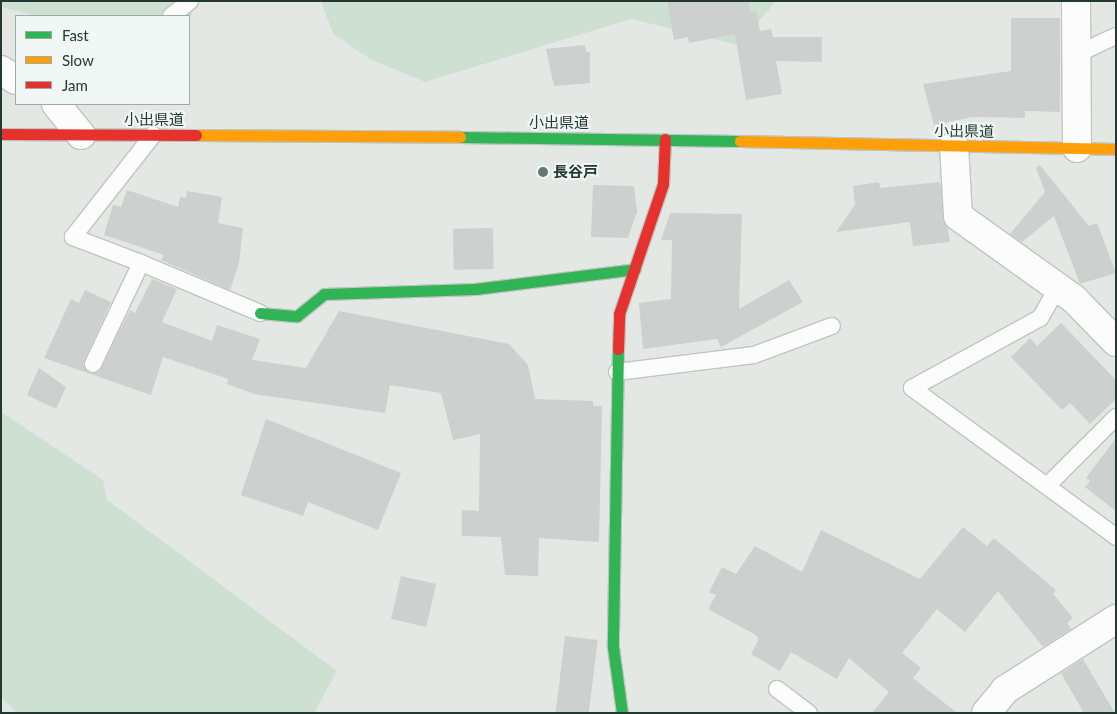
<!DOCTYPE html>
<html>
<head>
<meta charset="utf-8">
<style>
	body { margin:0 }
	#map { position:relative; width:1117px; height:714px; overflow:hidden; background:#e3e8e5; font-family:Lato,"Noto Sans JP",sans-serif }
	div>[style] { position:absolute }
	[style*='--x'] { left:calc(var(--x)*1px); top:calc(var(--y)*1px); width:calc(var(--w)*1px); rotate:calc(var(--a)*1deg) }
	.green>* { inset:0; background:#cde0d2 }
	.building>* { inset:0; background:#ccd0ce; transform-origin:0 0 }
	.roads { filter:drop-shadow(1px 0 #c0c5c2) drop-shadow(-1px 0 #c0c5c2) drop-shadow(0 1px #c0c5c2) drop-shadow(0 -1px #c0c5c2) }
	.lane>* { height:16px; margin:-8px; padding:0 8px; transform-origin:8px; border-radius:8px; background:#fbfcfb }
	.street>* { height:28px; margin:-14px; padding:0 14px; transform-origin:14px; border-radius:14px; background:#fbfcfb }
	.fast>* { height:11px; margin:-5.5px; padding:0 5.5px; transform-origin:5.5px; border-radius:5.5px; background:#30b455 }
	.slow>* { height:11px; margin:-5.5px; padding:0 5.5px; transform-origin:5.5px; border-radius:5.5px; background:#ff9f0a }
	.jam>* { height:11px; margin:-5.5px; padding:0 5.5px; transform-origin:5.5px; border-radius:5.5px; background:#e5322d }
	.dots>* { width:14px; height:14px; translate:-50% -50%; box-sizing:border-box; border:2px solid #f1f7f4; border-radius:50% }
	span { translate:-50% -50%; white-space:nowrap; text-align:center; line-height:1.15; -webkit-text-stroke:4px #f1f7f4; paint-order:stroke }
	.street-label { font-size:15px; color:#233932 }
	.poi-label { font-size:15px; color:#233932; font-weight:700 }
	.left { translate:0 -50%; text-align:left }
	.frame { position:absolute; inset:0; border:2px solid #233932; pointer-events:none }
	.legend { position:absolute; left:15px; top:15px; width:175px; height:90px; box-sizing:border-box; background:#f1f7f4; border:1px solid #9faba6; margin:0; padding:6px 9px; list-style:none; font-size:15px; color:#233932 }
	.legend li { display:flex; align-items:center; gap:10px; height:25px }
	.legend b { width:25px; border:1px solid #9faba6 }
</style>
</head>
<body>
<div id="map">
	<div class="green">
		<div style="clip-path:polygon(1px 1px,197px 1px,189px 21px,189px 16px,37px 16px,1px 7px)"></div>
		<div style="clip-path:polygon(321px 1px,776px 1px,739px 45px,631px 19px,425px 82px,370px 59px,333px 34px)"></div>
		<div style="clip-path:polygon(1px 412px,103px 480px,107px 500px,337px 671px,314px 713px,17px 713px,1px 697px)"></div>
	</div>
	<div class="building">
		<div style="clip-path:polygon(667px 1px,748px 1px,750px 12px,756px 11px,760px 31px,771px 29px,773px 37px,822px 37px,822px 62px,776px 61px,782px 94px,746px 100px,735px 34px,689px 43px,688px 37px,674px 40px)"></div>
		<div style="clip-path:polygon(1011px 18px,1060px 18px,1060px 112px,1025px 111px,1025px 118px,972px 117px,934px 125px,923px 84px,1011px 71px)"></div>
		<div style="clip-path:polygon(585px 45px,586px 52px,590px 52px,590px 83px,554px 86px,546px 49px)"></div>
		<div style="clip-path:polygon(1040px 165px,1089px 226px,1097px 223px,1116px 273px,1080px 284px,1054px 216px,1022px 242px,1010px 234px,1045px 192px,1036px 168px)"></div>
		<div style="clip-path:polygon(879px 182px,880px 188px,940px 182px,950px 242px,913px 246px,910px 222px,836px 232px,855px 205px,853px 186px)"></div>
		<div style="clip-path:polygon(593px 185px,634px 186px,637px 212px,628px 238px,591px 237px)"></div>
		<div style="clip-path:polygon(127px 190px,178px 207px,180px 197px,186px 198px,187px 191px,222px 197px,218px 223px,243px 228px,239px 263px,230px 290px,161px 260px,164px 255px,104px 235px,113px 205px,121px 207px)"></div>
		<div style="clip-path:polygon(670px 213px,742px 214px,739px 309px,789px 280px,803px 302px,721px 347px,717px 339px,643px 349px,639px 303px,671px 299px,672px 240px,661px 240px)"></div>
		<div style="left:493px;top:228px;width:41px;height:40px;rotate:89deg"></div>
		<div style="clip-path:polygon(152px 279px,177px 289px,162px 322px,212px 341px,217px 325px,260px 339px,252px 360px,306px 368px,339px 311px,509px 344px,528px 365px,535px 399px,593px 401px,593px 406px,602px 406px,599px 542px,539px 538px,538px 576px,505px 575px,501px 537px,462px 536px,462px 510px,479px 511px,480px 434px,453px 440px,441px 393px,390px 385px,385px 413px,254px 394px,227px 384px,228px 379px,163px 357px,151px 395px,44px 358px,71px 299px,79px 303px,85px 290px,111px 302px,83px 364px,89px 373px,99px 372px,130px 310px,135px 313px)"></div>
		<div style="clip-path:polygon(1061px 323px,1116px 380px,1116px 399px,1090px 424px,1070px 403px,1062px 410px,1011px 357px,1030px 338px,1037px 346px)"></div>
		<div style="clip-path:polygon(39px 368px,66px 387px,56px 409px,27px 395px)"></div>
		<div style="clip-path:polygon(266px 419px,401px 473px,378px 530px,308px 502px,303px 516px,241px 495px)"></div>
		<div style="clip-path:polygon(1116px 438px,1116px 511px,1085px 487px,1090px 481px,1086px 478px)"></div>
		<div style="clip-path:polygon(963px 527px,987px 546px,994px 538px,1056px 590px,1053px 594px,1073px 618px,1067px 623px,1071px 629px,1043px 647px,998px 591px,965px 632px,937px 609px,902px 653px,921px 668px,913px 678px,957px 713px,872px 713px,889px 692px,849px 658px,837px 679px,791px 652px,780px 671px,751px 654px,759px 639px,756px 635px,708px 609px,716px 595px,709px 592px,722px 567px,736px 574px,755px 546px,802px 572px,821px 530px,920px 579px)"></div>
		<div style="left:401px;top:576px;width:36px;height:44px;rotate:13deg"></div>
		<div style="left:565px;top:636px;width:33px;height:78px;rotate:7deg"></div>
		<div style="clip-path:polygon(1083px 659px,1115px 713px,1084px 713px,1061px 673px)"></div>
	</div>
	<div class="roads">
		<div class="lane">
			<div style="--x:171;--y:16;--w:24;--a:-38"></div>
			<div style="--x:1075;--y:55;--w:45;--a:-24.9"></div>
			<div style="--x:141;--y:263;--w:129;--a:22.8"></div>
			<div style="--x:1058;--y:287;--w:36;--a:120"></div>
			<div style="--x:1040;--y:318;--w:146;--a:151.3"></div>
			<div style="--x:912;--y:388;--w:253;--a:36.1"></div>
			<div style="--x:93;--y:364;--w:112;--a:-64.6"></div>
			<div style="--x:141;--y:263;--w:73;--a:-159.1"></div>
			<div style="--x:73;--y:237;--w:130;--a:-51.9"></div>
			<div style="--x:617;--y:372;--w:138;--a:-7.1"></div>
			<div style="--x:754;--y:355;--w:83;--a:-20.4"></div>
			<div style="--x:1048;--y:485;--w:96;--a:-45"></div>
			<div style="--x:777;--y:689;--w:40;--a:37"></div>
		</div>
		<div class="street">
			<div style="--x:1076;--y:1;--w:147;--a:89.6"></div>
			<div style="--x:1;--y:70;--w:18;--a:34"></div>
			<div style="--x:56;--y:104;--w:40;--a:51"></div>
			<div style="--x:954;--y:146;--w:70;--a:86.7"></div>
			<div style="--x:958;--y:216;--w:143;--a:35.6"></div>
			<div style="--x:1074;--y:299;--w:60;--a:45.7"></div>
			<div style="--x:986;--y:713;--w:30;--a:-50"></div>
			<div style="--x:1005;--y:690;--w:132;--a:-32.6"></div>
		</div>
		<div class="fast">
			<div style="--x:460;--y:137;--w:280;--a:0.8"></div>
			<div style="--x:260;--y:313;--w:37;--a:5"></div>
			<div style="--x:297;--y:316;--w:35;--a:-39"></div>
			<div style="--x:324;--y:294;--w:151;--a:-1.9"></div>
			<div style="--x:475;--y:289;--w:161;--a:-7.1"></div>
			<div style="--x:618;--y:349;--w:298;--a:91"></div>
			<div style="--x:613;--y:647;--w:67;--a:82.2"></div>
		</div>
		<div class="slow">
			<div style="--x:196;--y:135;--w:264;--a:0.4"></div>
			<div style="--x:740;--y:141;--w:376;--a:1.2"></div>
		</div>
		<div class="jam">
			<div style="--x:1;--y:134;--w:195;--a:0.3"></div>
			<div style="--x:618;--y:349;--w:35;--a:-88"></div>
			<div style="--x:619;--y:314;--w:137;--a:-71.3"></div>
			<div style="--x:663;--y:184;--w:45;--a:-87.5"></div>
		</div>
	</div>
	<div class="dots">
		<div style="left:543px;top:172px;background:#667671"></div>
	</div>
	<div class="street-label">
		<span style="left:154px;top:120px">小出県道</span>
		<span style="left:559px;top:123px">小出県道</span>
		<span style="left:964px;top:131px;rotate:1deg">小出県道</span>
	</div>
	<div class="poi-label">
		<span class="left" style="left:553px;top:172px">長谷戸</span>
	</div>
	<div class="frame"></div>
	<ul class="legend">
	<li><b style="height:6px;background:#30b455"></b>Fast</li>
	<li><b style="height:6px;background:#ff9f0a"></b>Slow</li>
	<li><b style="height:6px;background:#e5322d"></b>Jam</li>
	</ul>
</div>
</body>
</html>
